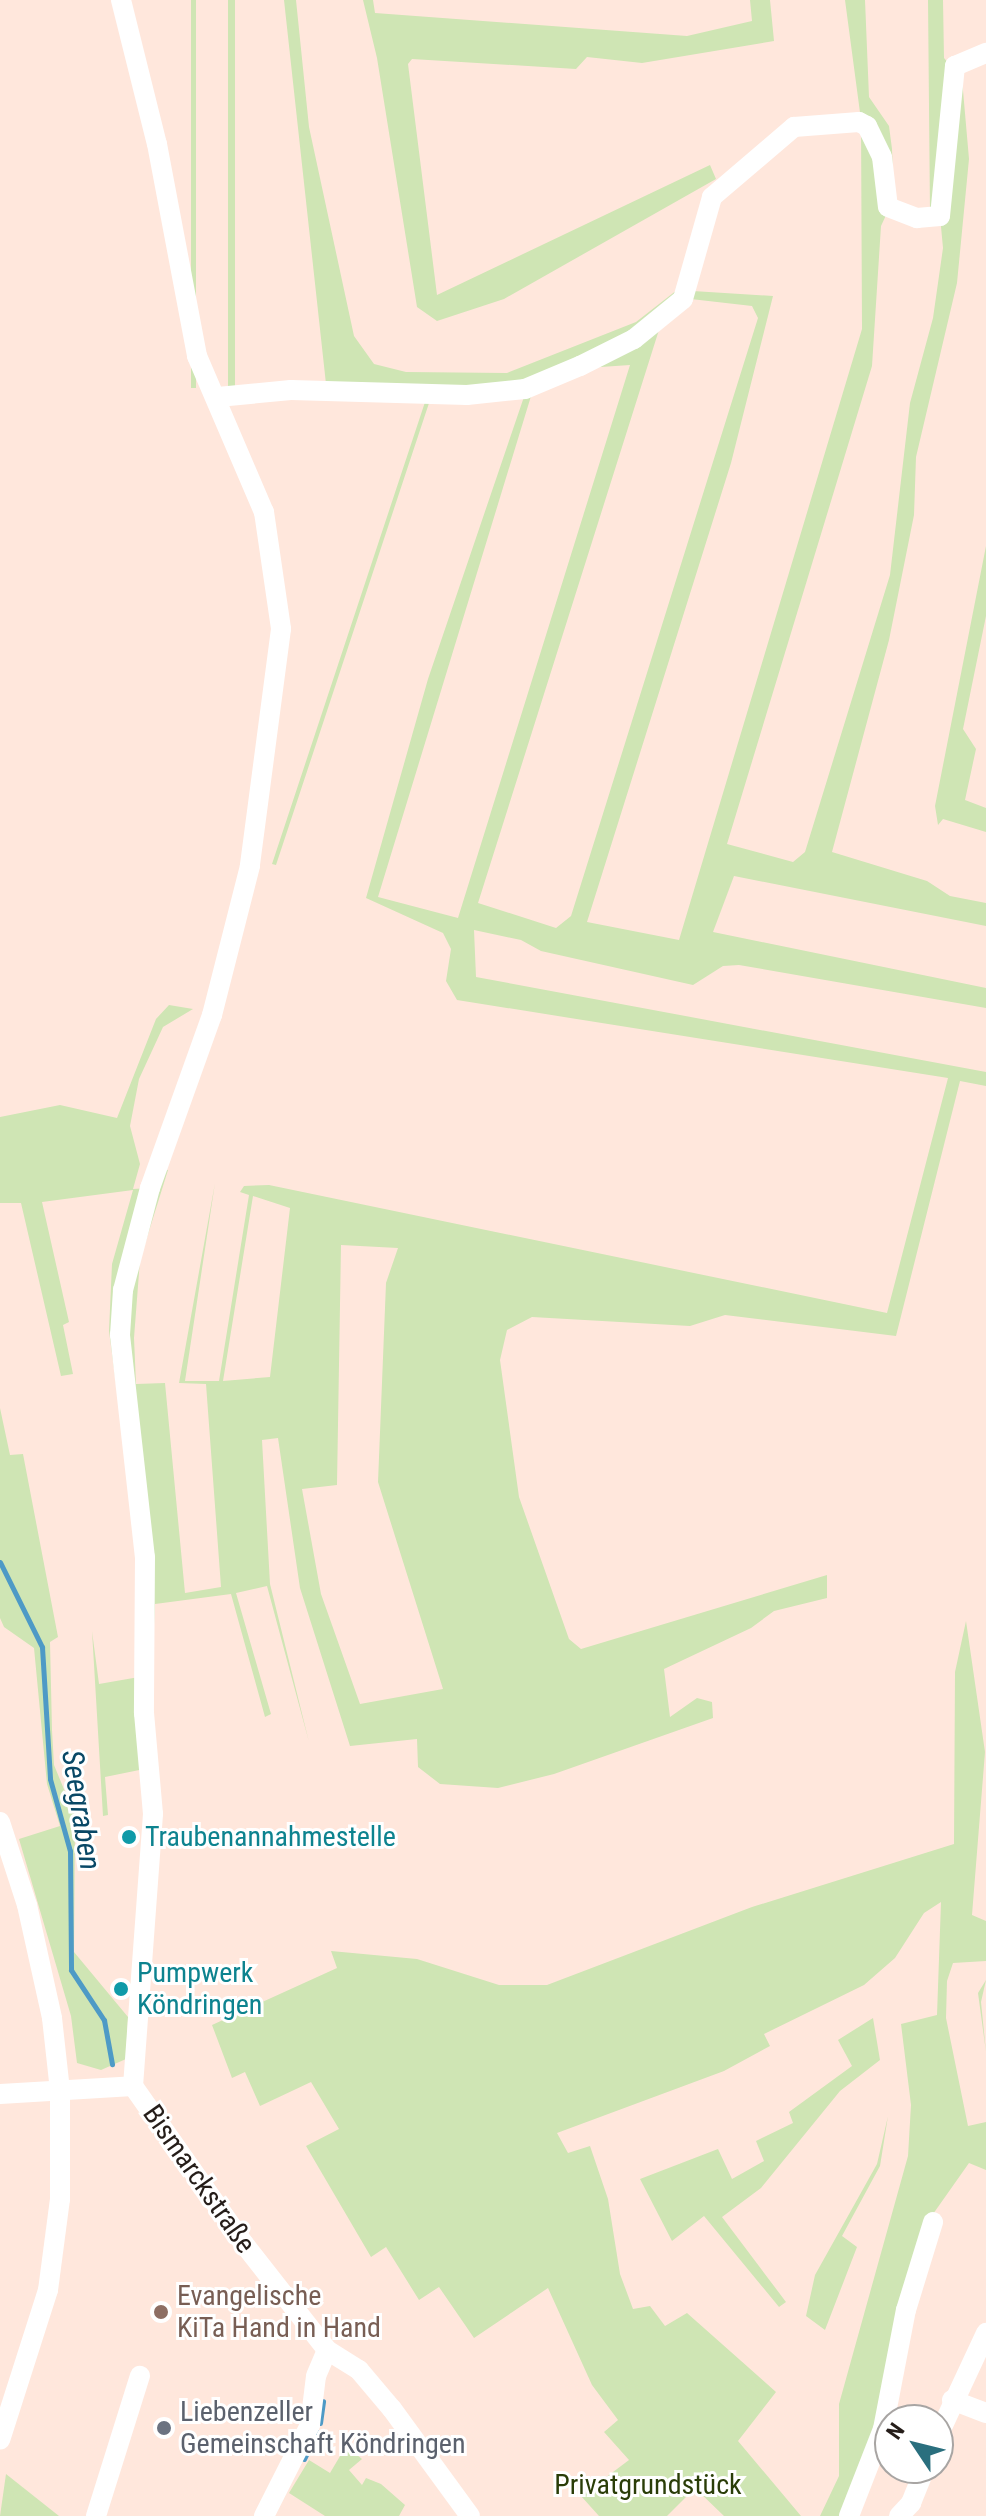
<!DOCTYPE html>
<html>
<head>
<meta charset="utf-8">
<style>
	body { margin:0 }
	#map { position:relative; width:986px; height:2516px; overflow:hidden; background:#ffe7dc; font-family:"Roboto Condensed",sans-serif }
	div>[style] { position:absolute }
	[style*='--x'] { left:calc(var(--x)*1px); top:calc(var(--y)*1px); width:calc(var(--w)*1px); rotate:calc(var(--a)*1deg) }
	.green>* { inset:0; background:#cfe5b4; transform-origin:0 0 }
	.stream>* { height:5px; margin:-2.5px; padding:0 2.5px; transform-origin:2.5px; border-radius:2.5px; background:#4e9ac6 }
	.minor>* { height:20px; margin:-10px; padding:0 10px; transform-origin:10px; border-radius:10px; background:#fff }
	.dots>* { width:22px; height:22px; translate:-50% -50%; box-sizing:border-box; border:4px solid #fff; border-radius:50% }
	span { translate:-50% -50%; white-space:nowrap; text-align:center; line-height:1.15; -webkit-text-stroke:6px #fff; paint-order:stroke }
	.culture-label { font-size:28px; color:#0d838f }
	.left { translate:0 -50%; text-align:left }
	.street-label { font-size:28px; color:#251d19 }
	.education-label { font-size:28px; color:#785e54 }
	.worship-label { font-size:28px; color:#5b616d }
	.park-label { font-size:28px; color:#2a3d08 }
	.water-label { font-size:30px; color:#094866; font-style:italic }
	.north { position:absolute; left:874px; top:2404px; width:80px; height:80px; box-sizing:border-box; background:#fff; border:2px solid #a8a5a3; border-radius:50%; rotate:305deg; font-size:22px; font-weight:700; line-height:32px; text-align:center; color:#251d19 }
	.north::after { content:''; display:block; margin:auto; width:28px; height:36px; background:#2a6f7e; clip-path:polygon(50% 0,100% 100%,50% 72%,0 100%) }
</style>
</head>
<body>
<div id="map">
	<div class="green">
		<div style="left:191px;top:0;width:5px;height:388px"></div>
		<div style="left:228px;top:0;width:7px;height:386px"></div>
		<div style="clip-path:polygon(evenodd,284px 0,296px 0,309px 127px,354px 336px,374px 364px,406px 372px,507px 373px,636px 322px,677px 290px,773px 296px,731px 463px,587px 922px,679px 940px,862px 329px,861px 120px,845px 0,865px 0,869px 97px,889px 126px,892px 149px,894px 198px,881px 226px,872px 366px,727px 844px,793px 862px,805px 852px,890px 575px,910px 403px,933px 318px,943px 248px,940px 216px,930px 214px,928px 0,943px 0,944px 58px,962px 79px,969px 159px,957px 283px,916px 457px,914px 515px,889px 640px,832px 852px,927px 881px,950px 896px,986px 903px,986px 926px,734px 876px,713px 932px,986px 988px,986px 1008px,739px 965px,723px 966px,693px 985px,541px 951px,521px 940px,474px 930px,476px 977px,986px 1072px,986px 1086px,960px 1081px,896px 1336px,725px 1315px,690px 1326px,532px 1317px,507px 1330px,500px 1360px,519px 1497px,569px 1639px,581px 1649px,827px 1575px,827px 1598px,774px 1611px,751px 1628px,664px 1669px,670px 1717px,697px 1698px,712px 1702px,713px 1718px,554px 1774px,498px 1788px,440px 1784px,418px 1767px,417px 1739px,350px 1746px,300px 1588px,278px 1438px,262px 1440px,270px 1584px,309px 1742px,267px 1586px,236px 1593px,271px 1714px,265px 1717px,231px 1594px,155px 1604px,149px 1730px,154px 1767px,105px 1777px,108px 1815px,103px 1816px,92px 1631px,99px 1684px,139px 1677px,139px 1557px,109px 1331px,112px 1264px,133px 1190px,42px 1202px,69px 1322px,63px 1325px,73px 1374px,61px 1376px,21px 1203px,0 1203px,0 1117px,60px 1105px,117px 1118px,156px 1019px,169px 1005px,193px 1009px,163px 1027px,139px 1079px,130px 1126px,140px 1164px,133px 1189px,150px 1188px,158px 1168px,168px 1170px,140px 1260px,134px 1338px,136px 1384px,165px 1383px,185px 1593px,221px 1587px,206px 1384px,179px 1383px,215px 1183px,185px 1381px,219px 1381px,249px 1195px,240px 1192px,244px 1186px,269px 1185px,887px 1313px,948px 1078px,457px 1000px,446px 981px,451px 949px,443px 933px,366px 898px,428px 679px,527px 388px,433px 391px,276px 865px,272px 864px,428px 393px,326px 384px,284px 0,682px 298px,752px 306px,758px 318px,571px 916px,556px 928px,478px 903px,664px 314px,682px 298px,284px 0,630px 365px,458px 918px,378px 897px,535px 383px,586px 368px,630px 365px,284px 0,253px 1196px,290px 1208px,270px 1377px,223px 1381px,253px 1196px,284px 0,341px 1245px,398px 1248px,386px 1283px,378px 1482px,443px 1689px,360px 1704px,321px 1594px,302px 1489px,337px 1485px,341px 1245px)"></div>
		<div style="clip-path:polygon(363px 0,373px 0,375px 13px,687px 36px,752px 21px,750px 0,770px 0,774px 41px,642px 63px,587px 57px,576px 69px,412px 59px,408px 64px,437px 295px,710px 165px,716px 179px,504px 299px,437px 321px,417px 307px,377px 58px)"></div>
		<div style="clip-path:polygon(986px 546px,986px 616px,963px 729px,976px 749px,965px 800px,986px 808px,986px 832px,943px 819px,938px 825px,935px 806px)"></div>
		<div style="clip-path:polygon(0 1408px,10px 1455px,23px 1454px,58px 1637px,50px 1642px,52px 1730px,54px 1765px,75px 1816px,74px 1952px,128px 2017px,126px 2059px,101px 2070px,77px 2063px,71px 2016px,19px 1839px,60px 1826px,47px 1784px,34px 1648px,4px 1627px,0 1618px)"></div>
		<div style="clip-path:polygon(966px 1621px,985px 1752px,972px 1915px,986px 1921px,986px 1961px,953px 1963px,947px 1981px,946px 2018px,968px 2126px,986px 2122px,986px 2170px,969px 2163px,926px 2224px,888px 2403px,844px 2516px,820px 2516px,839px 2476px,839px 2404px,908px 2156px,911px 2105px,901px 2024px,937px 2015px,941px 1902px,924px 1913px,895px 1958px,864px 1985px,764px 2034px,770px 2046px,724px 2071px,557px 2133px,568px 2153px,590px 2146px,608px 2199px,620px 2274px,633px 2309px,650px 2306px,665px 2326px,687px 2313px,776px 2392px,738px 2441px,801px 2516px,724px 2516px,695px 2488px,667px 2516px,599px 2516px,581px 2496px,629px 2460px,604px 2432px,618px 2420px,592px 2385px,548px 2288px,474px 2338px,439px 2287px,419px 2300px,386px 2247px,371px 2257px,306px 2146px,339px 2129px,311px 2082px,260px 2106px,245px 2072px,232px 2078px,212px 2025px,337px 1968px,331px 1951px,417px 1959px,499px 1985px,547px 1985px,752px 1907px,954px 1844px,955px 1672px)"></div>
		<div style="clip-path:polygon(986px 1980px,981px 2002px,986px 2052px,978px 1993px)"></div>
		<div style="clip-path:polygon(873px 2018px,880px 2060px,840px 2091px,761px 2188px,722px 2217px,786px 2302px,779px 2307px,704px 2216px,672px 2241px,640px 2179px,718px 2149px,732px 2179px,764px 2161px,756px 2141px,793px 2123px,789px 2112px,852px 2066px,838px 2040px)"></div>
		<div style="clip-path:polygon(888px 2116px,880px 2166px,842px 2236px,857px 2247px,825px 2330px,806px 2316px,815px 2275px,877px 2164px)"></div>
		<div style="clip-path:polygon(346px 2446px,362px 2459px,349px 2470px,362px 2485px,366px 2478px,381px 2484px,405px 2505px,399px 2516px,325px 2516px,289px 2493px,309px 2460px,330px 2473px)"></div>
		<div style="clip-path:polygon(6px 2474px,59px 2516px,0 2516px)"></div>
	</div>
	<div class="stream">
		<div style="--x:0;--y:1562;--w:95;--a:63.7"></div>
		<div style="--x:42;--y:1647;--w:132;--a:86.5"></div>
		<div style="--x:50;--y:1779;--w:75;--a:74.5"></div>
		<div style="--x:70;--y:1851;--w:119;--a:89.5"></div>
		<div style="--x:71;--y:1970;--w:60;--a:56.6"></div>
		<div style="--x:104;--y:2020;--w:45;--a:79.7"></div>
		<div style="--x:320;--y:2423;--w:22;--a:-82"></div>
		<div style="--x:304;--y:2459;--w:30;--a:-64"></div>
	</div>
	<div class="minor">
		<div style="--x:121;--y:0;--w:148;--a:76"></div>
		<div style="--x:157;--y:144;--w:216;--a:79.3"></div>
		<div style="--x:197;--y:356;--w:170;--a:66.8"></div>
		<div style="--x:264;--y:512;--w:118;--a:81.7"></div>
		<div style="--x:281;--y:629;--w:239;--a:97.5"></div>
		<div style="--x:250;--y:866;--w:154;--a:104.3"></div>
		<div style="--x:212;--y:1015;--w:184;--a:109.7"></div>
		<div style="--x:150;--y:1188;--w:106;--a:104.8"></div>
		<div style="--x:123;--y:1290;--w:45;--a:93.8"></div>
		<div style="--x:120;--y:1335;--w:223;--a:83.6"></div>
		<div style="--x:145;--y:1557;--w:156;--a:90.4"></div>
		<div style="--x:144;--y:1713;--w:101;--a:84.9"></div>
		<div style="--x:153;--y:1814;--w:273;--a:94.2"></div>
		<div style="--x:133;--y:2086;--w:193;--a:54.9"></div>
		<div style="--x:244;--y:2244;--w:135;--a:51.9"></div>
		<div style="--x:327;--y:2350;--w:38;--a:32"></div>
		<div style="--x:359;--y:2370;--w:51;--a:49.8"></div>
		<div style="--x:392;--y:2409;--w:132;--a:53.9"></div>
		<div style="--x:218;--y:397;--w:73;--a:-5.5"></div>
		<div style="--x:291;--y:390;--w:176;--a:1.6"></div>
		<div style="--x:467;--y:395;--w:58;--a:-5.9"></div>
		<div style="--x:525;--y:389;--w:60;--a:-22.7"></div>
		<div style="--x:580;--y:366;--w:60;--a:-26.6"></div>
		<div style="--x:634;--y:339;--w:63;--a:-39.2"></div>
		<div style="--x:683;--y:299;--w:106;--a:-74.1"></div>
		<div style="--x:712;--y:197;--w:108;--a:-40.5"></div>
		<div style="--x:794;--y:127;--w:65;--a:-4.4"></div>
		<div style="--x:859;--y:122;--w:9;--a:27"></div>
		<div style="--x:867;--y:126;--w:34;--a:64"></div>
		<div style="--x:882;--y:157;--w:50;--a:83.2"></div>
		<div style="--x:888;--y:207;--w:31;--a:21"></div>
		<div style="--x:917;--y:218;--w:23;--a:-5"></div>
		<div style="--x:940;--y:216;--w:151;--a:-84.3"></div>
		<div style="--x:955;--y:66;--w:34;--a:-23"></div>
		<div style="--x:0;--y:1822;--w:87;--a:72"></div>
		<div style="--x:27;--y:1905;--w:116;--a:77.5"></div>
		<div style="--x:52;--y:2018;--w:72;--a:83.7"></div>
		<div style="--x:60;--y:2090;--w:109;--a:90"></div>
		<div style="--x:60;--y:2199;--w:92;--a:97.5"></div>
		<div style="--x:48;--y:2290;--w:157;--a:107.7"></div>
		<div style="--x:0;--y:2094;--w:133;--a:-3.4"></div>
		<div style="--x:952;--y:2400;--w:36;--a:21"></div>
		<div style="--x:938;--y:2436;--w:114;--a:-65"></div>
		<div style="--x:96;--y:2516;--w:147;--a:-72.6"></div>
		<div style="--x:264;--y:2516;--w:102;--a:-63.2"></div>
		<div style="--x:310;--y:2425;--w:49;--a:-83"></div>
		<div style="--x:316;--y:2376;--w:28;--a:-67"></div>
		<div style="--x:849;--y:2516;--w:93;--a:-68.7"></div>
		<div style="--x:883;--y:2429;--w:121;--a:-79.1"></div>
		<div style="--x:906;--y:2310;--w:92;--a:-72.9"></div>
		<div style="--x:899;--y:2516;--w:18;--a:-47"></div>
		<div style="--x:911;--y:2503;--w:38;--a:-68"></div>
	</div>
	<div class="dots">
		<div style="left:129px;top:1837px;background:#0f9aa8"></div>
		<div style="left:121px;top:1989px;background:#0f9aa8"></div>
		<div style="left:161px;top:2312px;background:#8d6e63"></div>
		<div style="left:164px;top:2428px;background:#6b7280"></div>
	</div>
	<div class="culture-label">
		<span class="left" style="left:145px;top:1837px">Traubenannahmestelle</span>
		<span class="left" style="left:137px;top:1989px">Pumpwerk<br>Köndringen</span>
	</div>
	<div class="street-label">
		<span style="left:199px;top:2179px;rotate:55deg">Bismarckstraße</span>
	</div>
	<div class="education-label">
		<span class="left" style="left:177px;top:2312px">Evangelische<br>KiTa Hand in Hand</span>
	</div>
	<div class="worship-label">
		<span class="left" style="left:180px;top:2428px">Liebenzeller<br>Gemeinschaft Köndringen</span>
	</div>
	<div class="park-label">
		<span style="left:648px;top:2485px">Privatgrundstück</span>
	</div>
	<div class="water-label">
		<span style="left:81px;top:1810px;rotate:81deg">Seegraben</span>
	</div>
	<div class="north">N</div>
</div>
</body>
</html>
